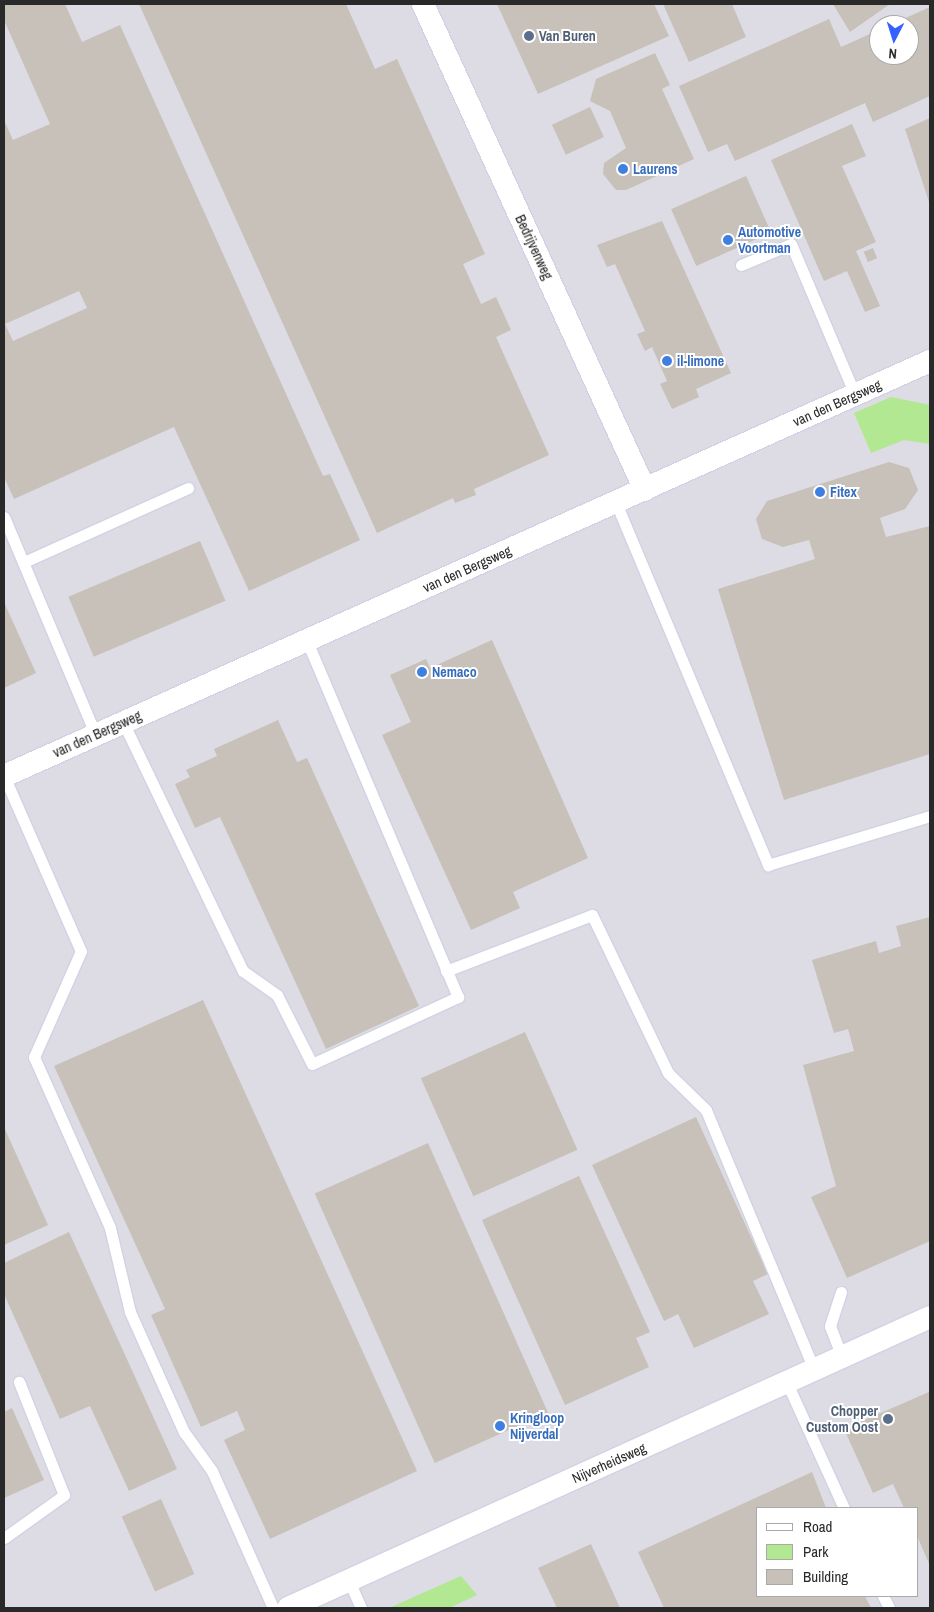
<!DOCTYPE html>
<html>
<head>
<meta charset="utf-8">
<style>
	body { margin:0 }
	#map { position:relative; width:934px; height:1612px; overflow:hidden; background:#ede4da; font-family:"Archivo Narrow",sans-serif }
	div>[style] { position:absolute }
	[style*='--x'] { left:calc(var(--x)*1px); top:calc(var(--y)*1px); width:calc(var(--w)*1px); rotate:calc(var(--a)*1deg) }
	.industrial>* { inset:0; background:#dddbe4 }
	.green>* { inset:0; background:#b2e891 }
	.building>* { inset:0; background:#c8c1b9; transform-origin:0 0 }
	.roads { filter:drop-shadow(1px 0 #cfd3e3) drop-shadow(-1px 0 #cfd3e3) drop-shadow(0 1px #cfd3e3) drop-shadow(0 -1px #cfd3e3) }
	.lane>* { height:11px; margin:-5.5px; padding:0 5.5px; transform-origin:5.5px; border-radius:5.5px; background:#fff }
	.street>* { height:22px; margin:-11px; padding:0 11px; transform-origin:11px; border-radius:11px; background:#fff }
	.dots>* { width:14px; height:14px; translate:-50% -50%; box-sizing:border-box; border:2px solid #fff; border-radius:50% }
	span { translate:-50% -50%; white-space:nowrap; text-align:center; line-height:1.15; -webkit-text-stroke:4px #fff; paint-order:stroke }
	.service-label { font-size:14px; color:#4e5e75; font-weight:700 }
	.left { translate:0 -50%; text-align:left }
	.right { translate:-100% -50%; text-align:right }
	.shop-label { font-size:14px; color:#366cbe; font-weight:700 }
	.street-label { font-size:14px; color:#292929 }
	.frame { position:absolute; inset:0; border:5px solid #292929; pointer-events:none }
	.legend { position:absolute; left:756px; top:1507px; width:162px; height:90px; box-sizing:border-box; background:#fff; border:1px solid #a9a9a9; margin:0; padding:6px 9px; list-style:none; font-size:15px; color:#292929 }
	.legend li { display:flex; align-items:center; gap:10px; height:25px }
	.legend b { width:25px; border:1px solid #a9a9a9 }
	.north { position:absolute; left:869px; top:15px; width:50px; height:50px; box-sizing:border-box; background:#fff; border:1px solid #a9a9a9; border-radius:50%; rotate:185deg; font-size:14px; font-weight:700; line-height:20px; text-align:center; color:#292929 }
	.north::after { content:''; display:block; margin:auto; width:18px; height:22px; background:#3461ff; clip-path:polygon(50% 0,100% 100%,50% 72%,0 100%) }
</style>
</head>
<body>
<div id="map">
	<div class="industrial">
		<div style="clip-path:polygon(evenodd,4px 4px,930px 4px,930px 1608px,4px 1608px,4px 4px,879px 25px,909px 25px,909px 55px,879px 55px,879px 25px,4px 4px,758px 1508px,918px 1508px,918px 1596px,758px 1596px,758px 1508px)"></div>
	</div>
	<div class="green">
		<div style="clip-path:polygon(891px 397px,930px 405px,930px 444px,904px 440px,871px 453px,854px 413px)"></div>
		<div style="clip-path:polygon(461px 1576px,477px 1595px,449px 1608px,389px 1608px)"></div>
	</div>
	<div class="building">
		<div style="clip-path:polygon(evenodd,4px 4px,65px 4px,82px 42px,120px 25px,323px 476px,330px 474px,360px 540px,249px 591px,174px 427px,14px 499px,4px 477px,4px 120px,13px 140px,50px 124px,4px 20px,4px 4px,79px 291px,87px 308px,13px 341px,5px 324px,79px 291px)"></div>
		<div style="clip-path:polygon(139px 4px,346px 4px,375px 69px,397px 59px,485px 254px,463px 264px,481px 304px,496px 297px,511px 330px,496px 337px,549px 455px,474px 489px,476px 495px,455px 503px,453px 498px,377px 533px)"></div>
		<div style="clip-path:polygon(497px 4px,654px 4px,669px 36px,538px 94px)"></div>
		<div style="clip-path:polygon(663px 4px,732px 4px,746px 37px,689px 62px)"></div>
		<div style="clip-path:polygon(833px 4px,890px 4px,850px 32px)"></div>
		<div style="clip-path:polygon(930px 7px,930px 96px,873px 122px,865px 103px,735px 161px,727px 144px,708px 152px,679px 86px,829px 19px,841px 47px,879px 30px,879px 55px,909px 55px,909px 25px,890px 25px)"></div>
		<div style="clip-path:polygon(655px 53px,670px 85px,662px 89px,694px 159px,626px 190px,616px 190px,603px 174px,604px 163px,626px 148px,610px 111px,590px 101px,596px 79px)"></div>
		<div style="left:590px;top:107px;width:33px;height:42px;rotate:65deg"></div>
		<div style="clip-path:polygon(930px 118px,930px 205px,905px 129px)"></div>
		<div style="clip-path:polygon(852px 124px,866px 156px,842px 166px,876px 242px,856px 251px,880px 306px,865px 312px,847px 271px,824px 281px,771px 160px)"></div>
		<div style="left:746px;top:176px;width:62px;height:82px;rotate:66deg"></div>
		<div style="clip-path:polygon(662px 221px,731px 373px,696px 389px,699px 397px,672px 409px,660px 384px,667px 381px,652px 347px,645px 351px,637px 334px,645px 331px,615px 264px,607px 267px,597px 245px)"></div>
		<div style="left:873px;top:248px;width:11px;height:10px;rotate:68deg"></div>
		<div style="clip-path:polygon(889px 462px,909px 468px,918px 490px,905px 509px,880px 518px,886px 537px,930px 526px,930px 754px,784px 800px,718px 589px,815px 559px,809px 540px,783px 547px,762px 539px,756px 519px,767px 501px)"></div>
		<div style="left:200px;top:541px;width:65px;height:143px;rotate:67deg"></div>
		<div style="clip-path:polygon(4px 602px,36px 673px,4px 688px)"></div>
		<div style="clip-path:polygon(492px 640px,588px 858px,513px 892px,520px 908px,471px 930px,382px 735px,411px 722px,390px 675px,426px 659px,430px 668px)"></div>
		<div style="clip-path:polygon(278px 720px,297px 762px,307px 758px,419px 1006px,326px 1049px,220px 817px,195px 828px,175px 784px,190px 777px,186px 770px,217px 756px,214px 749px)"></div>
		<div style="clip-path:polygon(930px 917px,930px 1241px,847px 1278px,811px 1197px,836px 1186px,803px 1065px,854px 1051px,848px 1029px,834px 1033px,812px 960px,876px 941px,879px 953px,901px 946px,896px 926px)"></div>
		<div style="clip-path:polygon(203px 1000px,417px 1471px,270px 1539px,224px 1440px,245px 1430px,237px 1411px,201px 1427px,151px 1315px,165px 1309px,54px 1066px)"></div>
		<div style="left:525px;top:1032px;width:129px;height:114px;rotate:66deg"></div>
		<div style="clip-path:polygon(696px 1117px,768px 1274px,753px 1281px,769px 1314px,694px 1348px,678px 1314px,664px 1321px,592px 1165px)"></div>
		<div style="clip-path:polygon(4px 1127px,48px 1225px,4px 1245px)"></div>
		<div style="left:428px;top:1143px;width:295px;height:124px;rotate:66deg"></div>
		<div style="clip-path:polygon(579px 1176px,650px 1332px,636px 1338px,649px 1367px,565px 1405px,482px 1220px)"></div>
		<div style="clip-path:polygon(69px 1232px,177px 1469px,129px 1491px,90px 1406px,60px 1419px,4px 1294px,4px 1263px)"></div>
		<div style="clip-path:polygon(929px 1392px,930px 1396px,930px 1566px,918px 1538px,918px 1508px,904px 1508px,893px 1484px,873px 1493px,844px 1429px)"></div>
		<div style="clip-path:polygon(12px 1408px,44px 1480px,4px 1498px,4px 1412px)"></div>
		<div style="clip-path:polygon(812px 1472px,826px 1508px,758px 1508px,758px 1596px,865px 1596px,871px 1608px,664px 1608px,638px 1552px)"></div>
		<div style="left:161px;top:1499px;width:82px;height:43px;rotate:66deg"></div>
		<div style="clip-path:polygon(591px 1544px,620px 1608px,557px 1608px,538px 1568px)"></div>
	</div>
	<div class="roads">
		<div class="lane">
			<div style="--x:741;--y:265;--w:54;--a:-22.8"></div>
			<div style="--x:791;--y:244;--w:164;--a:67"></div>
			<div style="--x:616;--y:503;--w:393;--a:67.2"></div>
			<div style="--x:768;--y:865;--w:169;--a:-16.8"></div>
			<div style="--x:4;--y:517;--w:235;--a:67.2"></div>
			<div style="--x:24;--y:562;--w:180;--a:-24.3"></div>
			<div style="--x:123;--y:722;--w:276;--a:64.3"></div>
			<div style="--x:243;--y:971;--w:42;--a:35.2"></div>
			<div style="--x:277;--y:995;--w:77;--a:63.1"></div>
			<div style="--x:312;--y:1064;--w:161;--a:-24.7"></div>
			<div style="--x:458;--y:997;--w:387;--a:-113"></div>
			<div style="--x:4;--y:776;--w:191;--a:66.3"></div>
			<div style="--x:81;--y:951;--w:116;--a:113.9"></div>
			<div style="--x:34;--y:1057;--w:187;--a:66"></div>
			<div style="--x:110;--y:1228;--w:86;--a:76.6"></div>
			<div style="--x:130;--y:1312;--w:132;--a:65.8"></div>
			<div style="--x:184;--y:1432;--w:48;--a:54.3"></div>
			<div style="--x:212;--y:1471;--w:150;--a:66"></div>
			<div style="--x:446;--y:971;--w:156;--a:-21"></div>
			<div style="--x:592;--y:915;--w:175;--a:64.3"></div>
			<div style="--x:668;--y:1073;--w:53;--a:44.2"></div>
			<div style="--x:706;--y:1110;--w:281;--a:67.4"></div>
			<div style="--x:841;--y:1292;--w:36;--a:108"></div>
			<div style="--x:830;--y:1326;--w:33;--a:69"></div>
			<div style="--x:787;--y:1383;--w:137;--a:65.5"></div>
			<div style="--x:4;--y:1538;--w:74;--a:-35.6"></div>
			<div style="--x:64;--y:1495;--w:122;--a:-111.7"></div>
			<div style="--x:349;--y:1581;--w:30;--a:66"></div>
			<div style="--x:883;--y:1596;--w:13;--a:63"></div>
		</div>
		<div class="street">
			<div style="--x:423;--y:4;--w:534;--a:65.45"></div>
			<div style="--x:4;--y:776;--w:1015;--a:-24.14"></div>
			<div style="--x:288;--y:1608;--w:705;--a:-24.38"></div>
		</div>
	</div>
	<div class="dots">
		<div style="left:529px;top:36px;background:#5c6f8a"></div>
		<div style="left:623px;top:169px;background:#3f7fe0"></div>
		<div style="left:728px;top:240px;background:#3f7fe0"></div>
		<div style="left:667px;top:361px;background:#3f7fe0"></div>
		<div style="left:820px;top:492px;background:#3f7fe0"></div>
		<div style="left:422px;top:672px;background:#3f7fe0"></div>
		<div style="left:888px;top:1419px;background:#5c6f8a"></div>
		<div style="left:500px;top:1426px;background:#3f7fe0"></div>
	</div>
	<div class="service-label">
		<span class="left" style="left:539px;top:36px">Van Buren</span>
		<span class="right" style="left:878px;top:1419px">Chopper<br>Custom Oost</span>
	</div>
	<div class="shop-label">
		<span class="left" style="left:633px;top:169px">Laurens</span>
		<span class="left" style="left:738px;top:240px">Automotive<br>Voortman</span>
		<span class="left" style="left:677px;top:361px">il-limone</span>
		<span class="left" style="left:830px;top:492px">Fitex</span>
		<span class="left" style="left:432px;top:672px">Nemaco</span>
		<span class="left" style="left:510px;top:1426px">Kringloop<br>Nijverdal</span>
	</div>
	<div class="street-label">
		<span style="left:534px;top:247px;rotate:65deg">Bedrijvenweg</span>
		<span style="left:837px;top:403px;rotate:-24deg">van den Bergsweg</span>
		<span style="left:467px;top:569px;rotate:-24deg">van den Bergsweg</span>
		<span style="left:97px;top:734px;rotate:-24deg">van den Bergsweg</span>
		<span style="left:609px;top:1463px;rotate:-24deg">Nijverheidsweg</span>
	</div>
	<div class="frame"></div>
	<ul class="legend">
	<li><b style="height:6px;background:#fff"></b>Road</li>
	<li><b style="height:14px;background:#b2e891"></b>Park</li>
	<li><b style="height:14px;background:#c8c1b9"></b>Building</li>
	</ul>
	<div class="north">N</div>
</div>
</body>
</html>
